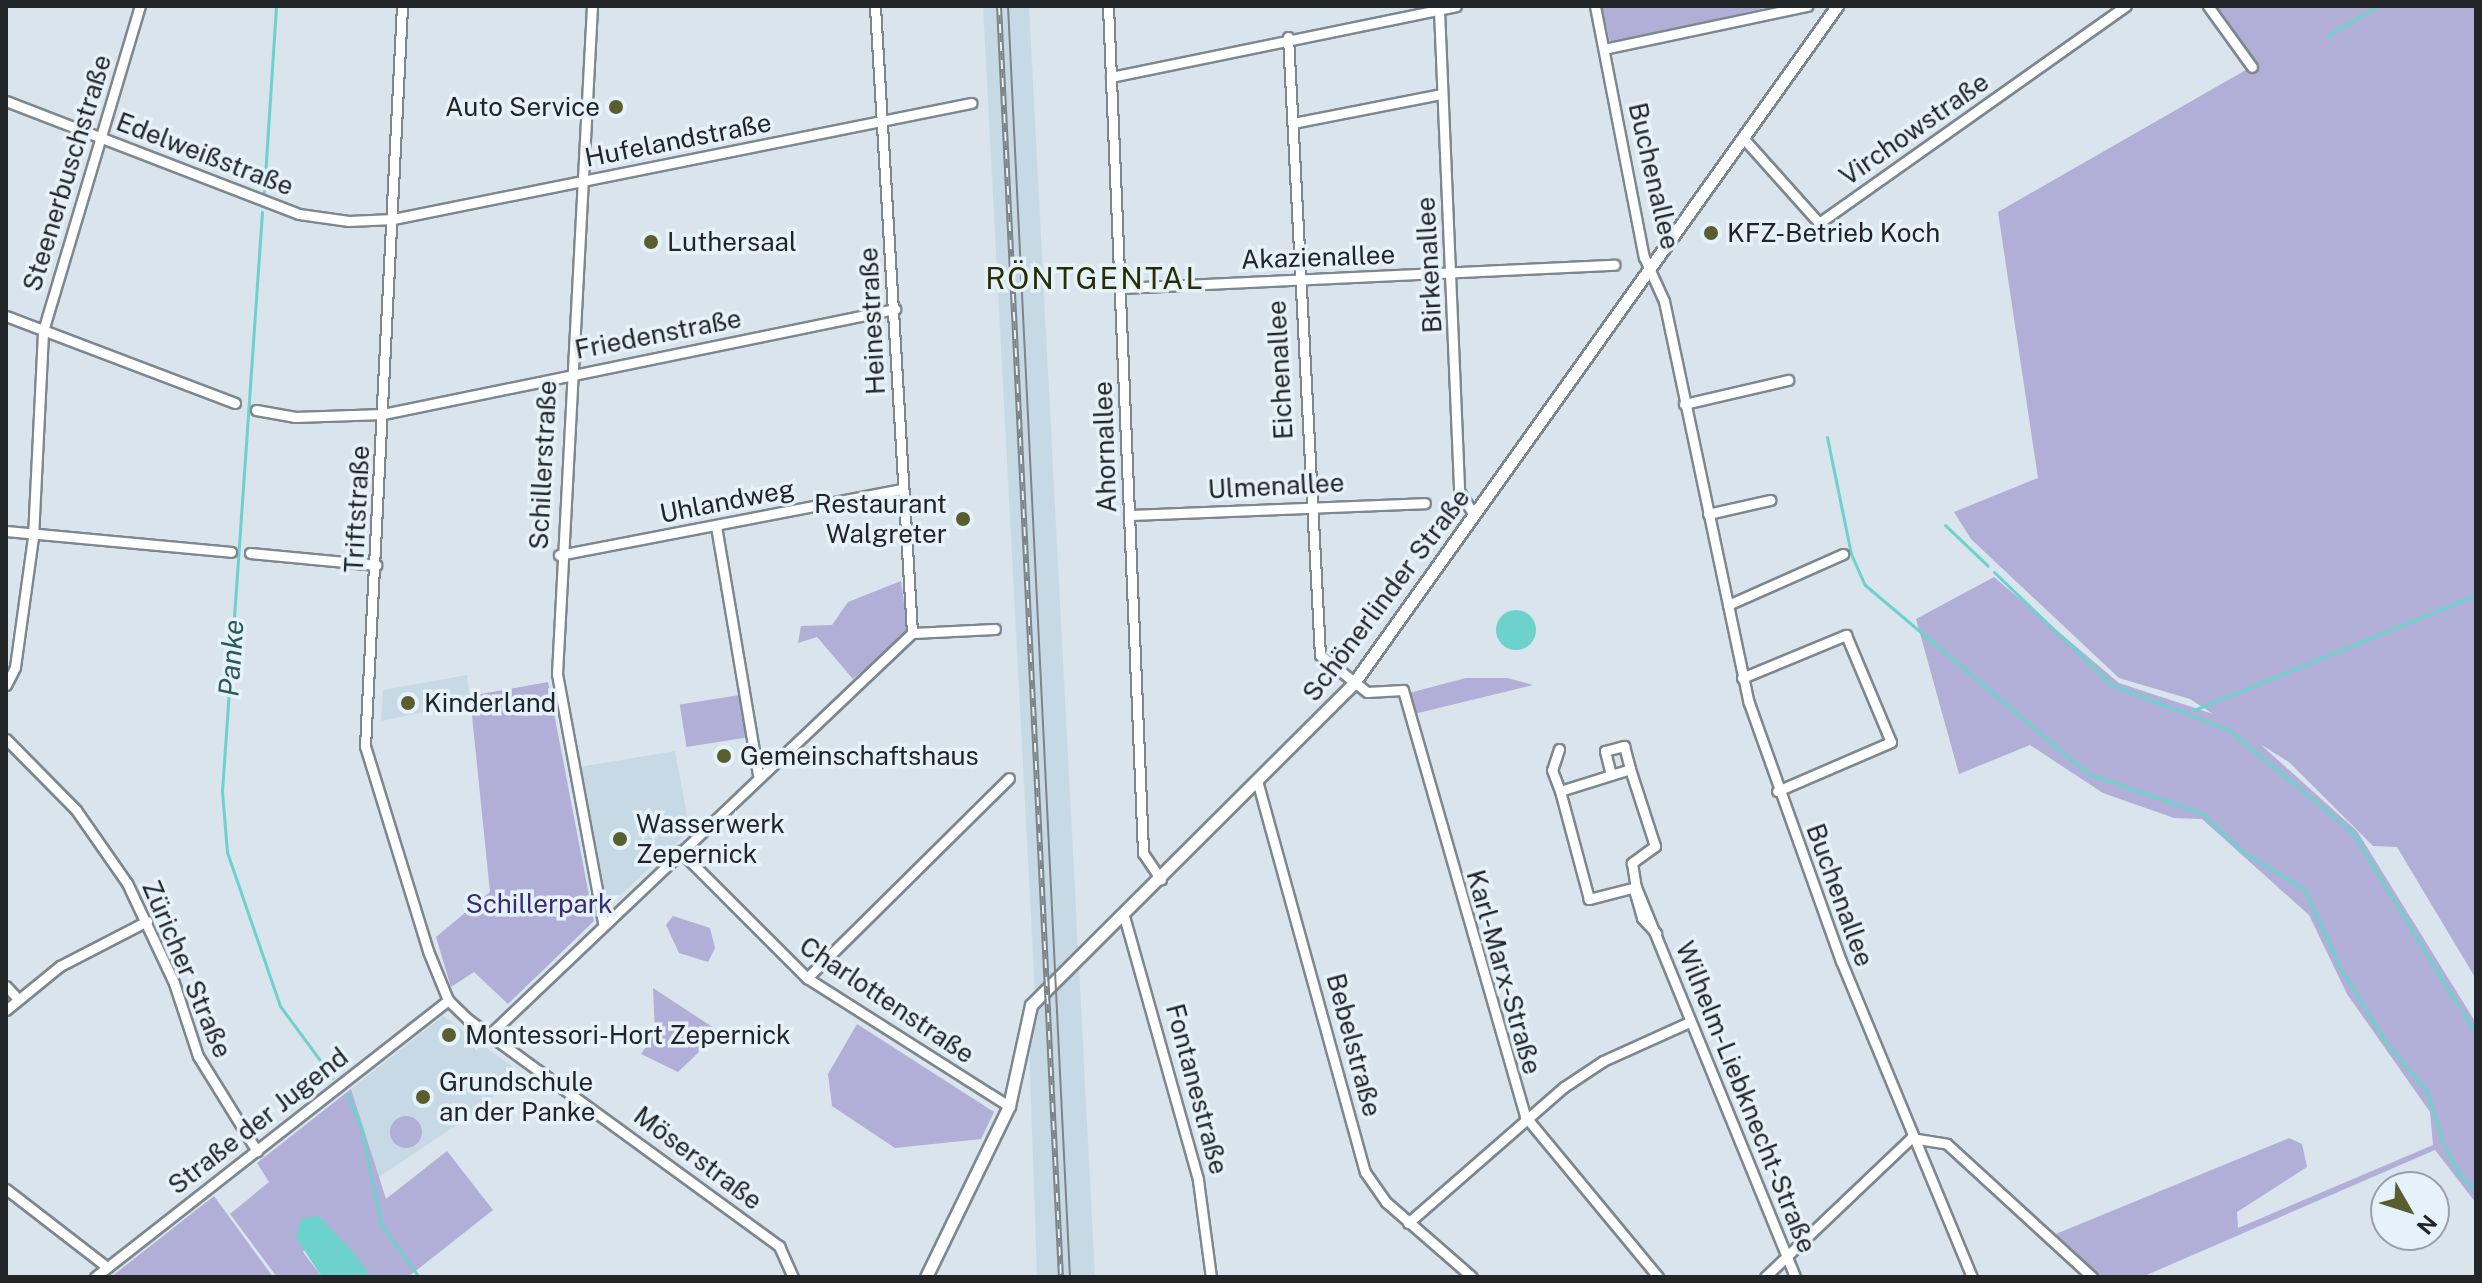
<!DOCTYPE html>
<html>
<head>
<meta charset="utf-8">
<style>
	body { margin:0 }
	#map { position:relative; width:2482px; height:1283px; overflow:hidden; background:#d9e4ec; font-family:"Public Sans",sans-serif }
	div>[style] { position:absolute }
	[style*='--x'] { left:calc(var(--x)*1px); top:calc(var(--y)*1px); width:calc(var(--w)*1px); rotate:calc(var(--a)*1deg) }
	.built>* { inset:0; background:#c8d9e6 }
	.green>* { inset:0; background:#b1aed8; transform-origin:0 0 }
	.round { border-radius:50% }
	.water>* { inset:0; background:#6cd2cb }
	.stream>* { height:3px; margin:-1.5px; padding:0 1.5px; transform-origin:1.5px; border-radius:1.5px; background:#6cd2cb }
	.roads { filter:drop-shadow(2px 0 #7d878e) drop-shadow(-2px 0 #7d878e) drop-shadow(0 2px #7d878e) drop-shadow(0 -2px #7d878e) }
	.minor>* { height:9px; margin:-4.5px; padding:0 4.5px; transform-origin:4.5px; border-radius:4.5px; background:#fff }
	.tertiary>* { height:11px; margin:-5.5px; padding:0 5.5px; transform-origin:5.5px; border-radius:5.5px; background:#fff }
	.tram>* { height:2px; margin:-1px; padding:0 1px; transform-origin:1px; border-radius:1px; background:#7c8489 }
	.rail>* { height:6px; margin-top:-3px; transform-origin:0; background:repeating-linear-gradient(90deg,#e6f2fa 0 9px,#7c8489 0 18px); box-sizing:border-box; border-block:2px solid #7c8489 }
	.dots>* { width:22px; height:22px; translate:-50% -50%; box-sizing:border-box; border:4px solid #e6f2fa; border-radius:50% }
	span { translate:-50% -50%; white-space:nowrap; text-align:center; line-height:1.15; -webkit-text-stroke:7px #e6f2fa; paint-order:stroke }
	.poi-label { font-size:26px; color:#212528 }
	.right { translate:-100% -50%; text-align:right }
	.left { translate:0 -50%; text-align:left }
	.street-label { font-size:26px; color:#212528 }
	.park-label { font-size:26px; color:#3a2a77 }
	.water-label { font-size:28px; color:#2c5956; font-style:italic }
	.quarter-label { font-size:30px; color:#282d03; letter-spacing:2px }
	.frame { position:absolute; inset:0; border:8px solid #212528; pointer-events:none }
	.north { position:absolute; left:2370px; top:1171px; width:80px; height:80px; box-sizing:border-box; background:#e6f2fa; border:2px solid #97a0a6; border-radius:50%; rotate:129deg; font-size:22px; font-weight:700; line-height:32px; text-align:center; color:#212528 }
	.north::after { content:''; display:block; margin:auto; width:28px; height:36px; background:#585e2d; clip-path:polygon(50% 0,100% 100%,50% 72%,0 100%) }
</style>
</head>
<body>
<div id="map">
	<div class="built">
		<div style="clip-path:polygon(983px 6px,1029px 6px,1095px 1277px,1037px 1277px,1029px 1042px,1036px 1011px)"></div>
		<div style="clip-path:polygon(467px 675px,470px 702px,381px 721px,383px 690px)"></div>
		<div style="clip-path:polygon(675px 751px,690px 831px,604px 910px,579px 767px)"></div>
		<div style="clip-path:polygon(443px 1016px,514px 1068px,488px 1104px,379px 1177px,351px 1089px)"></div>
	</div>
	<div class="green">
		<div style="clip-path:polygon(1602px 6px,1774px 6px,1610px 43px)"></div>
		<div style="clip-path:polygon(2207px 6px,2476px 6px,2476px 979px,2397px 847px,2373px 846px,2289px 762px,2260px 744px,2357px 831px,2476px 1023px,2476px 1203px,2435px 1150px,2142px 1277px,2100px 1277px,2051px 1236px,2289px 1138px,2302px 1144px,2307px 1167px,2237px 1212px,2238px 1228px,2433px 1145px,2430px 1112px,2347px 994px,2309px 915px,2202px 819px,2174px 818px,2103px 793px,2030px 745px,1959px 774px,1916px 619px,1994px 577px,2119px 683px,2213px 714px,2190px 699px,2119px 678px,1971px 539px,1954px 512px,2038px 478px,1998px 212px,2251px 67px)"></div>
		<div style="clip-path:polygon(901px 581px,908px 631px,853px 679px,817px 637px,798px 643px,801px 626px,832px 625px,848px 602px)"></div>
		<div style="clip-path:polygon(1466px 678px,1507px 678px,1533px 685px,1414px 714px,1409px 693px)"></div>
		<div style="clip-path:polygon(548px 682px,594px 921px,508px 1004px,474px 972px,451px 987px,436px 937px,490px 892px,470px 696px)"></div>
		<div style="left:740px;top:695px;width:43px;height:61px;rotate:81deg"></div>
		<div style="clip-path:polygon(673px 916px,710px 928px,715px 948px,708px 962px,679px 953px,666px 925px)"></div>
		<div style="clip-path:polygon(653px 988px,720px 1032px,678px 1072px,641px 1054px,655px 1033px)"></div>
		<div style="clip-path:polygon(857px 1024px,994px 1112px,981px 1139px,895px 1148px,832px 1106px,828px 1074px)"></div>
		<div style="clip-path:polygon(351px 1089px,386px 1199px,447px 1151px,493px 1210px,408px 1277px,371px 1277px,319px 1216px,303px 1252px,322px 1277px,277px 1277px,230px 1214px,269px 1182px,257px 1163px)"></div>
		<div class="round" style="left:390px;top:1116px;width:32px;height:32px"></div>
		<div style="clip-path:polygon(214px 1196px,273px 1277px,111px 1277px)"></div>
	</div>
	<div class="water">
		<div class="round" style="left:1496px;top:610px;width:40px;height:40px"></div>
		<div style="clip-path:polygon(319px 1216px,353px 1252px,371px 1277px,322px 1277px,296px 1238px,301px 1219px)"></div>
	</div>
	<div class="stream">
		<div style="--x:2327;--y:36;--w:59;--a:-30.5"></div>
		<div style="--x:264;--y:192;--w:186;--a:-86.3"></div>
		<div style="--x:262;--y:212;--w:580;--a:93.95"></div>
		<div style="--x:222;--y:791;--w:61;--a:85.3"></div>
		<div style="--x:227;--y:852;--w:163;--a:71"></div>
		<div style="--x:280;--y:1006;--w:89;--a:53.6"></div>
		<div style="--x:1827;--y:437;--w:119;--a:78.4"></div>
		<div style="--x:1851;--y:554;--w:34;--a:66"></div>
		<div style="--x:1865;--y:585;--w:293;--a:40.2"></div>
		<div style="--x:2089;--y:774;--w:120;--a:19"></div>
		<div style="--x:2202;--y:813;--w:52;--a:44.2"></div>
		<div style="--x:2239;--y:849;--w:78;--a:31.8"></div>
		<div style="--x:2305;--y:890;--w:83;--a:65.9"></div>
		<div style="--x:2339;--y:966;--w:88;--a:58.5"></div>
		<div style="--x:2385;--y:1041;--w:66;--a:50.5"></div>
		<div style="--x:2427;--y:1092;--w:50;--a:72.6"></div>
		<div style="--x:1945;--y:525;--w:59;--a:43.6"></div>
		<div style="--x:1994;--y:572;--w:163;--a:43.8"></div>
		<div style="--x:2112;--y:685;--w:125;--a:21"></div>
		<div style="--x:2229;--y:730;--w:160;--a:39.7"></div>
		<div style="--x:2352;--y:832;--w:205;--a:58.6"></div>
		<div style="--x:2194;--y:710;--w:305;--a:-22.2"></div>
		<div style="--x:2462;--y:1012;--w:25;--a:56"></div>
		<div style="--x:347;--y:1094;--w:36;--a:67"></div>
		<div style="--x:361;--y:1127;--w:99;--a:78.3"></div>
		<div style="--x:381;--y:1224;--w:65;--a:54.4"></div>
		<div style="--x:2444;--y:1145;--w:34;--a:63"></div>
		<div style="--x:2459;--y:1175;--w:23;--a:41"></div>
	</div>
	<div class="roads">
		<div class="minor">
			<div style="--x:402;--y:6;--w:741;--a:92.86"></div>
			<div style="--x:365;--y:746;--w:214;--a:72.9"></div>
			<div style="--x:428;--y:951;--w:53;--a:67.8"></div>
			<div style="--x:448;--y:1000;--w:29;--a:44"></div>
			<div style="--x:469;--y:1020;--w:384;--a:36.1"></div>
			<div style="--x:779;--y:1246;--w:34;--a:66"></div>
			<div style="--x:592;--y:6;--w:669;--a:93"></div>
			<div style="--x:557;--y:674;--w:253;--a:79.5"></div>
			<div style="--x:1108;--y:6;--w:848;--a:87.63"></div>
			<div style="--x:1143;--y:853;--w:32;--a:56"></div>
			<div style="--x:1595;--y:6;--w:256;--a:79"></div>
			<div style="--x:1644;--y:257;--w:48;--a:65.6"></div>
			<div style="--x:1664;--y:301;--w:411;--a:78.1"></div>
			<div style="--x:1749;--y:703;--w:274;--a:70.4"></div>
			<div style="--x:1841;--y:961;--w:342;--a:67.5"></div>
			<div style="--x:2208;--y:6;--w:75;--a:54.2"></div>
			<div style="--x:1439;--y:10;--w:481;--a:87.6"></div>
			<div style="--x:1459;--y:491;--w:28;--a:58"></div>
			<div style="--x:1288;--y:37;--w:619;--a:87.04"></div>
			<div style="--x:1320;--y:655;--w:60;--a:38.2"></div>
			<div style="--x:1367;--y:692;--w:36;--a:-3"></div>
			<div style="--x:1403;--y:690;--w:443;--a:74"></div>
			<div style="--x:1525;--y:1116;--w:209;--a:50.4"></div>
			<div style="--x:1604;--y:49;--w:208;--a:-12"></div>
			<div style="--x:1111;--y:77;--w:352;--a:-11.6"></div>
			<div style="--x:6;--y:101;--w:314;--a:21.1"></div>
			<div style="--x:299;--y:214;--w:50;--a:8"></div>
			<div style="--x:349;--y:221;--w:44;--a:-2.6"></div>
			<div style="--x:393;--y:219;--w:590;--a:-11.35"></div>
			<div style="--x:1293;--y:123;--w:151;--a:-11.1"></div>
			<div style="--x:1744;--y:139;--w:113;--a:48.2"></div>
			<div style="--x:1819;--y:223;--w:376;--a:-35.3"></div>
			<div style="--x:1120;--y:288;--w:495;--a:-2.7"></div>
			<div style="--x:6;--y:316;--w:245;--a:20.8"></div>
			<div style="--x:1684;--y:404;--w:107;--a:-13"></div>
			<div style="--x:256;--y:410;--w:40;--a:10"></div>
			<div style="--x:295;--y:417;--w:88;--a:-2"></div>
			<div style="--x:383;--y:414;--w:523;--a:-11.59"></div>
			<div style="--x:1708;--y:514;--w:64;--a:-12.7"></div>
			<div style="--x:1129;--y:515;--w:296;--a:-2.3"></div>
			<div style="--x:716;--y:526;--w:252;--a:80.4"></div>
			<div style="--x:6;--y:531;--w:226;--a:5.3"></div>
			<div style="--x:250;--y:553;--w:127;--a:5.4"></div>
			<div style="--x:559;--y:555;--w:350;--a:-10.9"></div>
			<div style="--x:1728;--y:605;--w:126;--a:-23.9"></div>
			<div style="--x:912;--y:633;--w:83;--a:-2.8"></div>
			<div style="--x:1742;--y:678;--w:113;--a:-22.5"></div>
			<div style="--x:1846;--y:635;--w:116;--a:67.2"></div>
			<div style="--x:1891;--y:742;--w:124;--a:156.7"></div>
			<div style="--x:6;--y:685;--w:20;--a:-63"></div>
			<div style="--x:15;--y:667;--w:131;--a:-82.1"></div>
			<div style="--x:33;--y:537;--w:206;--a:-87.2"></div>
			<div style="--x:43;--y:331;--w:339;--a:-73.4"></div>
			<div style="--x:6;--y:739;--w:100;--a:45.4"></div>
			<div style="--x:76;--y:810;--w:89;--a:55.1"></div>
			<div style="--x:127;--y:883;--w:110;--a:64.8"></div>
			<div style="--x:174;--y:983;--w:77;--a:71.8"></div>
			<div style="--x:198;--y:1056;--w:112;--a:58.2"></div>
			<div style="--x:1559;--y:749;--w:22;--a:108"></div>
			<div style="--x:1552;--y:770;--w:22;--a:69"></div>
			<div style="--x:1611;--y:775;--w:25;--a:-104"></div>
			<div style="--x:1605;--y:751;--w:20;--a:-15"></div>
			<div style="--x:1624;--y:746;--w:24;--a:75"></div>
			<div style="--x:1258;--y:784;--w:402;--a:74.6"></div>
			<div style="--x:1365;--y:1172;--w:37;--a:55"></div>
			<div style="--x:1386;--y:1202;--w:114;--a:41.1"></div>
			<div style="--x:680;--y:851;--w:180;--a:45"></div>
			<div style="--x:807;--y:978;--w:239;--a:32.4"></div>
			<div style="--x:1636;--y:887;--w:49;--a:165.7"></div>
			<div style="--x:1589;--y:899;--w:112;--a:-105"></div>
			<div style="--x:1560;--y:791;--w:73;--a:-17.4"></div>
			<div style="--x:1630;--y:769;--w:81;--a:72"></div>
			<div style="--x:1655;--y:846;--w:29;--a:144"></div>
			<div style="--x:1632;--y:863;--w:24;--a:81"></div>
			<div style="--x:1636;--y:887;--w:6;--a:99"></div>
			<div style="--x:1635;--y:893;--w:26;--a:74"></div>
			<div style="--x:1642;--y:918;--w:21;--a:47"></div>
			<div style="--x:1636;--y:887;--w:421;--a:67.8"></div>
			<div style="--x:1124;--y:916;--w:274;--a:74.3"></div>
			<div style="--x:1198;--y:1180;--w:98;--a:82.4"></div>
			<div style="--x:807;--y:978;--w:284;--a:-44.7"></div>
			<div style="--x:6;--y:986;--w:16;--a:47"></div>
			<div style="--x:6;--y:1010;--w:70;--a:-39.2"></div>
			<div style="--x:60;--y:966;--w:98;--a:-27.3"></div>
			<div style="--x:489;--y:1035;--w:584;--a:-43.54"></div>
			<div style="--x:912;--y:633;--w:628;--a:-93.38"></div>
			<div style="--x:6;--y:1189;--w:128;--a:37.7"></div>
			<div style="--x:1408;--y:1223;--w:207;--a:-41.1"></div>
			<div style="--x:1564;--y:1087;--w:47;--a:-33.7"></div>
			<div style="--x:1603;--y:1061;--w:92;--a:-24.3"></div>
			<div style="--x:95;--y:1277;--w:449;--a:-38.1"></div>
			<div style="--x:1765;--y:1277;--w:202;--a:-43.6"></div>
			<div style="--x:1911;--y:1138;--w:36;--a:9"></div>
			<div style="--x:1947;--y:1144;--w:197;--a:42.5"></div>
		</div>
		<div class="tertiary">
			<div style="--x:926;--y:1277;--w:190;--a:-64.1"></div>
			<div style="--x:1009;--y:1106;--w:103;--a:-77.7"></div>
			<div style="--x:1031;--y:1005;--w:455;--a:-44.9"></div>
			<div style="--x:1353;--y:684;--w:833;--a:-54.48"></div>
		</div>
	</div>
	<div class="tram">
		<div style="--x:1008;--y:6;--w:1273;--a:87.21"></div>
	</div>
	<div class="rail">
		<div style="--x:999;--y:6;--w:1273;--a:87.21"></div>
	</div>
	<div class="dots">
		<div style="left:616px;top:107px;background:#585e2d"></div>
		<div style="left:1711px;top:233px;background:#585e2d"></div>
		<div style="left:651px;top:242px;background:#585e2d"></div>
		<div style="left:963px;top:519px;background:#585e2d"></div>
		<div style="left:408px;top:703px;background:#585e2d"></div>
		<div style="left:724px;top:756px;background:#585e2d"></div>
		<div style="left:620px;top:839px;background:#585e2d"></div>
		<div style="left:449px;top:1035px;background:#585e2d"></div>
		<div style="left:423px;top:1097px;background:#585e2d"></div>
	</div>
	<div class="poi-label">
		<span class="right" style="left:600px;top:107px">Auto Service</span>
		<span class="left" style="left:1727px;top:233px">KFZ-Betrieb Koch</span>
		<span class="left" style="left:667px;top:242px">Luthersaal</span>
		<span class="right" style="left:947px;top:519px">Restaurant<br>Walgreter</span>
		<span class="left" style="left:424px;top:703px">Kinderland</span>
		<span class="left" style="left:740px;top:756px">Gemeinschaftshaus</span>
		<span class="left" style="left:636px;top:839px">Wasserwerk<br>Zepernick</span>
		<span class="left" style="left:465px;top:1035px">Montessori-Hort Zepernick</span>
		<span class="left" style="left:439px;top:1097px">Grundschule<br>an der Panke</span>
	</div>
	<div class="street-label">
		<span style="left:1914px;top:129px;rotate:-35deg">Virchowstraße</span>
		<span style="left:678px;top:140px;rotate:-11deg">Hufelandstraße</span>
		<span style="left:205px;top:154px;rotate:21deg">Edelweißstraße</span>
		<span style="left:67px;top:173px;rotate:-73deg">Steenerbuschstraße</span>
		<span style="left:1654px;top:176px;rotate:77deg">Buchenallee</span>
		<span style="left:1318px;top:257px;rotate:-2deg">Akazienallee</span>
		<span style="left:1429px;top:265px;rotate:-93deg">Birkenallee</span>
		<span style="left:872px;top:321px;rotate:-93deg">Heinestraße</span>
		<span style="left:658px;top:334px;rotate:-11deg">Friedenstraße</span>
		<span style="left:1280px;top:370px;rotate:-93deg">Eichenallee</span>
		<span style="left:1105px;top:447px;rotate:-92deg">Ahornallee</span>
		<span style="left:543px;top:465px;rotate:-87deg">Schillerstraße</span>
		<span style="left:1276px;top:486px;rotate:-3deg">Ulmenallee</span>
		<span style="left:727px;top:501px;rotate:-11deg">Uhlandweg</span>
		<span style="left:357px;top:509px;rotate:-87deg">Triftstraße</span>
		<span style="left:1386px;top:595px;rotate:-53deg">Schönerlinder Straße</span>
		<span style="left:1840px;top:895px;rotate:70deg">Buchenallee</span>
		<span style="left:187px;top:969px;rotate:67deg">Züricher Straße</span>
		<span style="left:1504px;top:972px;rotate:74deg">Karl-Marx-Straße</span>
		<span style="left:887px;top:1000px;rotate:34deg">Charlottenstraße</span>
		<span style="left:1354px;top:1045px;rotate:75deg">Bebelstraße</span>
		<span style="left:1197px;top:1089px;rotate:75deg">Fontanestraße</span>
		<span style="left:1746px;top:1097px;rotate:68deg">Wilhelm-Liebknecht-Straße</span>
		<span style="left:258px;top:1121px;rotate:-38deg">Straße der Jugend</span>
		<span style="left:698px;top:1158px;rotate:37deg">Möserstraße</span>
	</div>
	<div class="park-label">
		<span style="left:539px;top:904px">Schillerpark</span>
	</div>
	<div class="water-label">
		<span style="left:231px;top:658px;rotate:-86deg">Panke</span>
	</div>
	<div class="quarter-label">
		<span style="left:1095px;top:278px">RÖNTGENTAL</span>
	</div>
	<div class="frame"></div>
	<div class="north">N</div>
</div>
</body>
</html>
